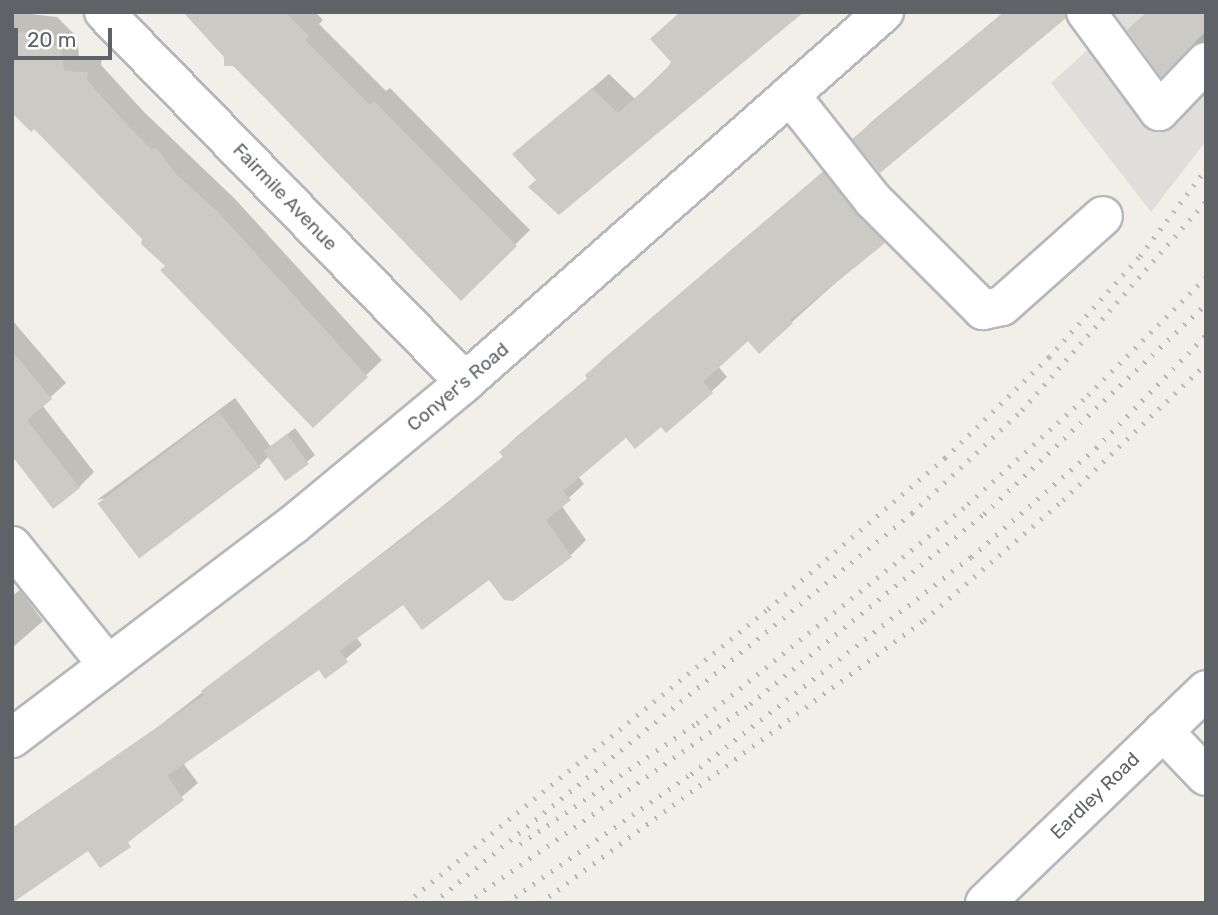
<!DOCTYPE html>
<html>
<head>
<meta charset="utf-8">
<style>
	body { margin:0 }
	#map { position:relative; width:1218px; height:915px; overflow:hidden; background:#f1efe8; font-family:Rubik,sans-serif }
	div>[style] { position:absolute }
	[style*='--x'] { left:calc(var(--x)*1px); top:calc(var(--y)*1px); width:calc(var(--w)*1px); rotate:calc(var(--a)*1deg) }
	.industrial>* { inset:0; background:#e0deda }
	.shadow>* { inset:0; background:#0003 }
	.building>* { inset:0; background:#cccac5; transform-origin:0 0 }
	.roads { filter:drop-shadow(2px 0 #b5b8bc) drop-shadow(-2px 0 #b5b8bc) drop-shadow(0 2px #b5b8bc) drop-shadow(0 -2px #b5b8bc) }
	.minor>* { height:38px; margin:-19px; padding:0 19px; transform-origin:19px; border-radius:19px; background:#fff }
	.rail>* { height:5px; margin-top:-2.5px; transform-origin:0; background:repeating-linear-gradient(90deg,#b6b7b8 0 2px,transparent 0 11px) }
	span { translate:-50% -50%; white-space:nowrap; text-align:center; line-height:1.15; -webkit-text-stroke:6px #fff; paint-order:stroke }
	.street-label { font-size:19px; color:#5f6368 }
	.frame { position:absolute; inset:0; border:14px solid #5f6368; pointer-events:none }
	.scale { position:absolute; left:14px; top:28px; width:98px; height:32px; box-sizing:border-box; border:4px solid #5f6368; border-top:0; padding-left:9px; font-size:21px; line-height:24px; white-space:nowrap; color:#5f6368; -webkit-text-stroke:5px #fff; paint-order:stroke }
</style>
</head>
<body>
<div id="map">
	<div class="industrial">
		<div style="clip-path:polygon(1061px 12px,1206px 12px,1206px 141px,1151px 212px,1051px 83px,1090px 48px)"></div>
	</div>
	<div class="shadow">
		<div style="clip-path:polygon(12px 12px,57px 17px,77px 37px,79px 56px,102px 57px,101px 65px,144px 112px,235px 199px,382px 360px,313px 426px,144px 239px,34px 126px,12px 110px)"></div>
		<div style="clip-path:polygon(185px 12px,315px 12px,323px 20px,319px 24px,386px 91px,390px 88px,530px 230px,461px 298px)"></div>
		<div style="clip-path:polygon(801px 12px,538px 180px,515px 154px,609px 74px,635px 99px,673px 62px)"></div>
		<div style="clip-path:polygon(1004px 12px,1070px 12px,855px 139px,870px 123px)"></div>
		<div style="clip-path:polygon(1206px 12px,1206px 40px,1191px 45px)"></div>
		<div style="clip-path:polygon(839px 158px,899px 226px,792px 322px,748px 339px,718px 366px,727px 377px,711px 392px,662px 425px,626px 436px,578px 476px,584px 484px,561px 505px,586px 540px,570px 556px,513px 599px,489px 578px,403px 602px,356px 637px,362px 645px,326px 676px,319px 668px,183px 763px,198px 783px,100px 866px,88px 848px,12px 903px,12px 828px,159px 726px,439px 509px,504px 456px,501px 452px,516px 437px,589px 377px,602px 360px)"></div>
		<div style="clip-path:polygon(12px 320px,66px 383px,42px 405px,94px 472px,79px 487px,12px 454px)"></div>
		<div style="clip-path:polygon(235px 398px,271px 447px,295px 428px,315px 455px,287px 479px,269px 456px,259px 466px,97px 500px)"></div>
		<div style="clip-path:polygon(20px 590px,43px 621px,12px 648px,12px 596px)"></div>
	</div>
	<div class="building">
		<div style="clip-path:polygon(183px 12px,285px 12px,309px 36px,305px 40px,370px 105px,374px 101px,517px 246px,461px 301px,266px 99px,233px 66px,224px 66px,224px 57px)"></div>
		<div style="clip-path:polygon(680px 12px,804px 12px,559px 215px,528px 187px,536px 180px,512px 154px,592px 88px,618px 113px,665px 71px,671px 62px,650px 39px)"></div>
		<div style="clip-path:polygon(1004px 12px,1065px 12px,1066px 18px,880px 173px,852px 139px)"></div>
		<div style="clip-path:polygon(1147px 12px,1206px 12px,1206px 31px,1161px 77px,1127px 30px)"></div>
		<div style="clip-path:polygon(42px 31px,62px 53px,64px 71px,88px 72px,87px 80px,129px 127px,151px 149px,156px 148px,177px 175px,220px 214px,368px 377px,313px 428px,160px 270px,165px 266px,141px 244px,142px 239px,34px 129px,31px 132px,12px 113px,12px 33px)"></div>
		<div style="clip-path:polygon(823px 172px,885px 243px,790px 320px,793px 323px,759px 354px,748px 341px,703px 382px,713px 393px,666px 433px,661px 427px,635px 449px,626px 438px,563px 491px,571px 500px,546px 520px,572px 557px,513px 601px,504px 600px,489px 580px,422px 630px,403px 605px,340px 651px,348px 662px,325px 679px,319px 670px,167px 776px,184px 800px,128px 842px,131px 847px,100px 868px,88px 851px,12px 903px,12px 828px,204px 695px,201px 691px,422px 524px,503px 457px,499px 452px,587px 379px,585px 375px)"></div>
		<div style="clip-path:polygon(12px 351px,52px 399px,27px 420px,80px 488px,53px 509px,12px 456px)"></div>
		<div style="left:219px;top:412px;width:69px;height:152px;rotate:53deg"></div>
		<div style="left:287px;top:434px;width:37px;height:29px;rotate:54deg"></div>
	</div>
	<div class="roads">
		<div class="minor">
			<div style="--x:104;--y:12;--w:517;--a:45.71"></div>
			<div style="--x:1086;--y:12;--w:123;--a:53.6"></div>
			<div style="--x:1159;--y:111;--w:68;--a:-46.2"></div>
			<div style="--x:790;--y:95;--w:134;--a:51.7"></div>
			<div style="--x:873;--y:200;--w:156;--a:45"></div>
			<div style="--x:983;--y:310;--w:19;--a:-12"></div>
			<div style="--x:1002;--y:306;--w:135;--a:-41.7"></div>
			<div style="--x:12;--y:546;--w:153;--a:51.1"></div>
			<div style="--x:1163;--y:731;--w:62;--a:46.3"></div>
			<div style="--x:12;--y:738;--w:353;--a:-37.2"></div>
			<div style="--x:293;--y:525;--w:224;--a:-39.7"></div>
			<div style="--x:465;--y:382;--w:559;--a:-41.45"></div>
			<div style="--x:985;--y:903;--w:307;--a:-43.9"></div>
		</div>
	</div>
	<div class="rail">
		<div style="--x:520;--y:844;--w:214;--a:-34.4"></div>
		<div style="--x:697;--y:723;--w:348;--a:-38.9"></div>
		<div style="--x:968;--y:504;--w:162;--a:-42.2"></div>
		<div style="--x:1088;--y:395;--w:167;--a:-45"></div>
		<div style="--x:406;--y:903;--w:466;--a:-39.1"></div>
		<div style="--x:768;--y:609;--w:233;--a:-40.5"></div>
		<div style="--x:945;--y:458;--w:145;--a:-44.2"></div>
		<div style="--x:1049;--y:357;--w:136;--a:-48"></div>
		<div style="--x:1140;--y:256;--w:109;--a:-52.8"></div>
		<div style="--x:433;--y:903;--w:618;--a:-39.15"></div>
		<div style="--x:912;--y:513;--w:151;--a:-43.1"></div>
		<div style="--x:1022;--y:410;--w:278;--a:-48.6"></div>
		<div style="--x:466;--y:903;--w:347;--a:-35"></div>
		<div style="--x:750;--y:704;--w:301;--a:-39.1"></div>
		<div style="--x:984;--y:514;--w:306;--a:-43.4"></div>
		<div style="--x:506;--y:903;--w:226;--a:-34.9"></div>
		<div style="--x:691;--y:774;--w:354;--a:-37.8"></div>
		<div style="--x:971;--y:557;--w:166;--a:-41.1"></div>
		<div style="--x:1096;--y:448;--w:158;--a:-45.8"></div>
		<div style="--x:540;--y:903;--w:477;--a:-36.4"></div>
		<div style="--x:924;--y:620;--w:184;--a:-40.8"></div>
		<div style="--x:1063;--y:500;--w:197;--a:-43.6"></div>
	</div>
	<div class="street-label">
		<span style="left:285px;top:197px;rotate:46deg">Fairmile Avenue</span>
		<span style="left:458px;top:387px;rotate:-40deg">Conyer's Road</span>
		<span style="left:1095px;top:796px;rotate:-44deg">Eardley Road</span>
	</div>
	<div class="frame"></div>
	<div class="scale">20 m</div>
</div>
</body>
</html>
